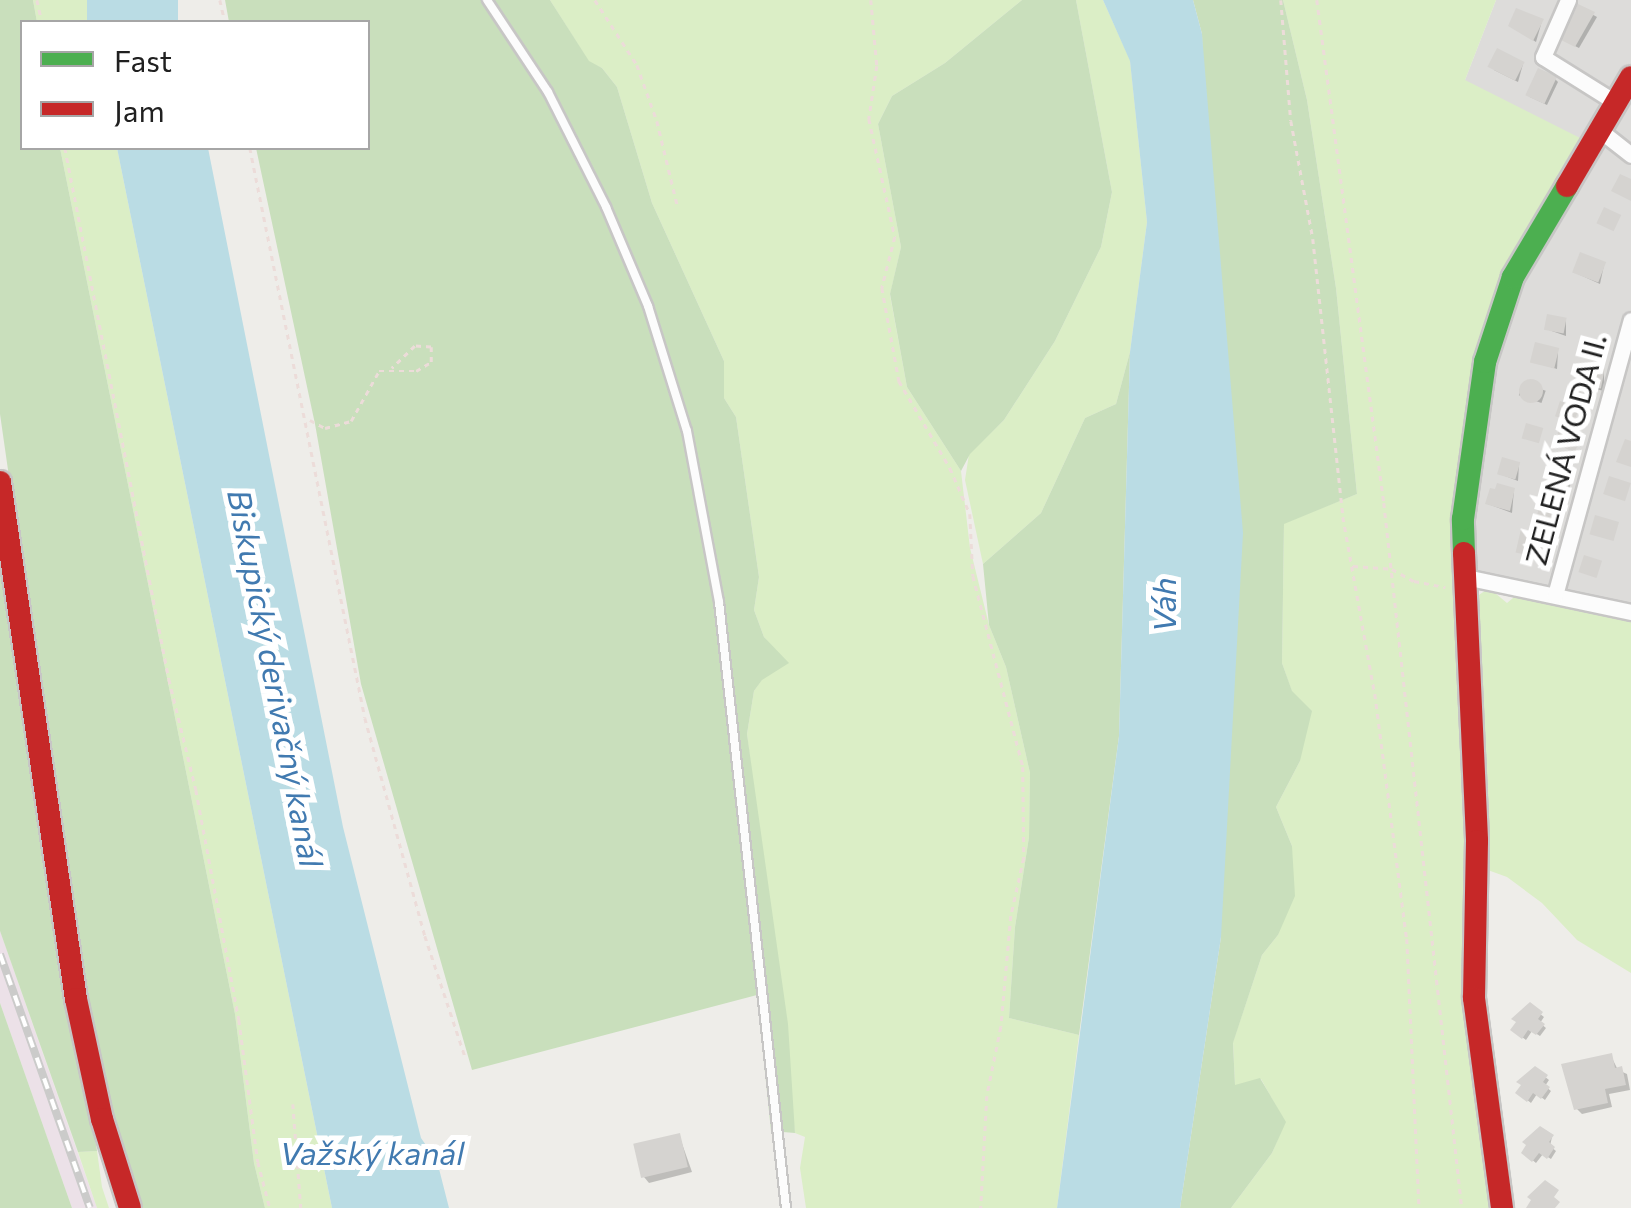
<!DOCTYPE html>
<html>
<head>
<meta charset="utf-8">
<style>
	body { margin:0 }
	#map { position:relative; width:1631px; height:1208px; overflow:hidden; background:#eeede9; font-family:Commissioner,sans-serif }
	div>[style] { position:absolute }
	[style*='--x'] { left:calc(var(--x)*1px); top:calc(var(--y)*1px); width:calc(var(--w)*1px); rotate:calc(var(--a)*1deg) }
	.residential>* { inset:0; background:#dddcda }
	.industrial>* { inset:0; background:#ece1e8 }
	.grass>* { inset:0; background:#dbeec6 }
	.forest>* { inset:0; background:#c9dfbc }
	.water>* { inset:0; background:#badce4; transform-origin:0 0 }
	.shadow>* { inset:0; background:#0003; transform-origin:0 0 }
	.building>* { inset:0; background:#d5d3d0; transform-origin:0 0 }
	.round { border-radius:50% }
	.path>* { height:2.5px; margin-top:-1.25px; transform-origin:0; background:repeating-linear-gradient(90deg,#ecdcd9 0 5px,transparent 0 10px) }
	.roads { filter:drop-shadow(2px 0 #c7c6c5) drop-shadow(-2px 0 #c7c6c5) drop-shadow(0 2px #c7c6c5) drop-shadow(0 -2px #c7c6c5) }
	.lane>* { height:8px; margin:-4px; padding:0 4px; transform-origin:4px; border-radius:4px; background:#fcfcfc }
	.street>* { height:15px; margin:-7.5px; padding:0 7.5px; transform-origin:7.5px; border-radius:7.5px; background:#fcfcfc }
	.fast>* { height:22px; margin:-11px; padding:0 11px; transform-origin:11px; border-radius:11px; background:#4caf50 }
	.jam>* { height:22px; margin:-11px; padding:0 11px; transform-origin:11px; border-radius:11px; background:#c62828 }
	.rail>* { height:8px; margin-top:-4px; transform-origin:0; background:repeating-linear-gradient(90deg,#fff 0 11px,#cbcbca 0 22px); box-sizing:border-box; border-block:2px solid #cbcbca }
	span { translate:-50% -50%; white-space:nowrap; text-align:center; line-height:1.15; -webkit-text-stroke:10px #fff; paint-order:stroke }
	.street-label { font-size:30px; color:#202020 }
	.water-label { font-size:32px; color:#417ab0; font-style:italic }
	.legend { position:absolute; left:20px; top:20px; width:350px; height:130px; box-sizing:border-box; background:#fff; border:2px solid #a6a6a6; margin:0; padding:12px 18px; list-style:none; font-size:30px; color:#202020 }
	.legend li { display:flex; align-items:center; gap:20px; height:50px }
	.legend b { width:50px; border:2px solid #a6a6a6 }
</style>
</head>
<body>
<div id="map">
	<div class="residential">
		<div style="clip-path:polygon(1496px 0,1631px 0,1631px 606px,1470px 572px,1465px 80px)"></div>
	</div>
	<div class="industrial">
		<div style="clip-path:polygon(0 931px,97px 1208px,72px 1208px,0 1003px)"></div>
	</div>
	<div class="grass">
		<div style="clip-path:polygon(33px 0,87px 0,92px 22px,37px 22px)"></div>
		<div style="clip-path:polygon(550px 0,1022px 0,945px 63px,892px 96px,878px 124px,901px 247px,890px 295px,907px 387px,961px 471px,970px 548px,989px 625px,1006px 667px,1030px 773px,1029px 837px,1015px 927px,1009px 1018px,1079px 1035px,1057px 1208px,806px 1208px,800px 1168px,805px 1137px,795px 1133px,747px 734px,754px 691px,779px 655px,764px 637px,754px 610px,759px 577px,736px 417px,724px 398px,724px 361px,652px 203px,617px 87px,602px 68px,589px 62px)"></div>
		<div style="clip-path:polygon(1076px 0,1103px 0,1130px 60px,1147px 222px,1130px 352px,1116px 404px,1085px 418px,1041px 513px,983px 564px,965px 480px,969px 454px,1004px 420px,1055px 341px,1101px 247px,1112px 192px)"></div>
		<div style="clip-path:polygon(1283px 0,1496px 0,1465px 80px,1598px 147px,1555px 213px,1499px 328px,1452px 547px,1495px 1208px,1231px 1208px,1272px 1153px,1285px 1122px,1261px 1079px,1235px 1086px,1233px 1042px,1262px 955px,1278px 935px,1292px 846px,1276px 807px,1300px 761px,1292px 692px,1282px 663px,1284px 523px,1357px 494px,1336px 288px,1307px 100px)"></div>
		<div style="clip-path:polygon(60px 148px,117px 148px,332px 1208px,265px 1208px,254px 1163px,235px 1014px)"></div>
		<div style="clip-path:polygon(1489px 588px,1507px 603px,1519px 593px,1631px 619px,1631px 973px,1577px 940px,1542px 903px,1507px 877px,1485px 869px,1476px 597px)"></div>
		<div style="clip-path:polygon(97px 1151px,102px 1187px,109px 1208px,97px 1208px,78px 1152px)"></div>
	</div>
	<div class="forest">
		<div style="clip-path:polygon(0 0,33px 0,37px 22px,22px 22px,22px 148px,60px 148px,235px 1014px,254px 1163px,265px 1208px,139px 1208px,109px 1107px,69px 896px,0 414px)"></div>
		<div style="clip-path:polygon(225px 0,550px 0,589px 61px,602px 68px,617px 87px,652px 203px,724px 361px,724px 398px,736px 417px,759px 577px,754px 610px,764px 637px,789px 663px,762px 680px,754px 691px,747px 734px,788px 1024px,795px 1133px,771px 1131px,757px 995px,472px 1070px,361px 684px,315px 424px,256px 148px,368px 148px,368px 22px,229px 22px)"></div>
		<div style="clip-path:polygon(1022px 0,1076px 0,1112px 192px,1101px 247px,1055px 341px,1004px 420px,970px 454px,961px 471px,907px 387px,890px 294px,901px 247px,878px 124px,892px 96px,945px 63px)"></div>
		<div style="clip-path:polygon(1193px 0,1283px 0,1307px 100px,1336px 288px,1357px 494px,1284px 524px,1282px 663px,1292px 691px,1312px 711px,1300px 761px,1276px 807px,1292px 846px,1295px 896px,1278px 935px,1262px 955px,1233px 1043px,1235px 1085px,1260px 1078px,1286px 1122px,1272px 1153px,1231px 1208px,1180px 1208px,1221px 937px,1202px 34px)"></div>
		<div style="clip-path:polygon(1130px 352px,1119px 736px,1079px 1035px,1009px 1018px,1015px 927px,1029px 837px,1030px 773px,1006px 667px,989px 625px,983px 564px,1041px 513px,1085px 418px,1116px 404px)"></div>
		<div style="clip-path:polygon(0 548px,93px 1125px,97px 1151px,78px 1152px,0 931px)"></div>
		<div style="clip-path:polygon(0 1003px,72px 1208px,0 1208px)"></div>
	</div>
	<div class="water">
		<div style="left:87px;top:0;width:91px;height:23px"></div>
		<div style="clip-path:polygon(1103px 0,1193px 0,1202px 34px,1243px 533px,1221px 937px,1180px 1208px,1057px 1208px,1119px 736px,1130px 352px,1147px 222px,1130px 61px)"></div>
		<div style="clip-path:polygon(117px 148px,208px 148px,343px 827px,421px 1138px,437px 1161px,449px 1208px,332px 1208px)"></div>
	</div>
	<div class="shadow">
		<div style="clip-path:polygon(1579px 7px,1597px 17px,1579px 48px,1567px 42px)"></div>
		<div style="clip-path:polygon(1542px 21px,1536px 42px,1514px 28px)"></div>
		<div style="clip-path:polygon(1523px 64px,1518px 82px,1494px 70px)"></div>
		<div style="clip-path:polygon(1555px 79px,1558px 82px,1547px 105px,1530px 97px)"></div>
		<div style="clip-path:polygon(1604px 265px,1600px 284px,1578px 274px)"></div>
		<div style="clip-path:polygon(1566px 320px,1566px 336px,1546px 329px)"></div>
		<div style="clip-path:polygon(1558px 351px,1557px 369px,1532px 361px)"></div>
		<div style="clip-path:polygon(1604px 371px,1604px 391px,1591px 388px,1588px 386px)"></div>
		<div style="left:1523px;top:383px;width:24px;height:13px;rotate:19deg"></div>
		<div style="clip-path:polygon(1519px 464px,1518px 481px,1500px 474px)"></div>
		<div style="clip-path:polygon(1572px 473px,1569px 493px,1551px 484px)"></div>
		<div style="clip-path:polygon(1514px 490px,1512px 513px,1488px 504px)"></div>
		<div style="clip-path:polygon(1557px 514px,1558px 534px,1538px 525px)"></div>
		<div style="clip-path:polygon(1553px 539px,1552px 562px,1518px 552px)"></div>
		<div style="clip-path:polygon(1530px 1006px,1544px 1017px,1540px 1023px,1546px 1028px,1540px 1036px,1532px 1031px,1526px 1040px,1513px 1030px)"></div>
		<div style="clip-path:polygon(1611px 1056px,1618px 1070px,1627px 1074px,1630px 1090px,1609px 1094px,1612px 1107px,1582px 1114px,1577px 1109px)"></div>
		<div style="clip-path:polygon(1535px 1069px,1549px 1080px,1545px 1086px,1551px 1091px,1545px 1100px,1537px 1094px,1531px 1103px,1518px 1093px)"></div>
		<div style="clip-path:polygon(679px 1135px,692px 1172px,649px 1183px,644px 1177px)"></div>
		<div style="clip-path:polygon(1552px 1137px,1550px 1146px,1556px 1151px,1551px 1159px,1543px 1154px,1536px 1163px,1524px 1153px,1529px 1146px)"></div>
	</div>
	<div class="building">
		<div style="clip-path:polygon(1578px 4px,1595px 12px,1575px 47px,1561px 40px)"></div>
		<div style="clip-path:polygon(1516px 8px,1544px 19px,1533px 41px,1508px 26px)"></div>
		<div style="left:1497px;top:48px;width:31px;height:21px;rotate:27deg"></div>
		<div style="left:1538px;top:68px;width:21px;height:30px;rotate:25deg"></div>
		<div style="clip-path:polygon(1620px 174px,1631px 179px,1631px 201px,1611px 191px)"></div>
		<div style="left:1604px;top:207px;width:19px;height:18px;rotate:25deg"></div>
		<div style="left:1580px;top:252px;width:28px;height:22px;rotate:21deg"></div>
		<div style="left:1547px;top:314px;width:20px;height:16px;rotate:11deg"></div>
		<div style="left:1535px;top:342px;width:25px;height:21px;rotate:14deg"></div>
		<div style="left:1590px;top:366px;width:15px;height:20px;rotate:11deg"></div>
		<div class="round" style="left:1519px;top:379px;width:24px;height:24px"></div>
		<div style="left:1560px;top:401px;width:20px;height:16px;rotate:18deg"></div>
		<div style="left:1526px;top:423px;width:18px;height:16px;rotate:16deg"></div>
		<div style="clip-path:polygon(1559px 429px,1581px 433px,1575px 453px,1555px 443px)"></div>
		<div style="clip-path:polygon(1625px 439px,1631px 441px,1631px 467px,1616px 462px)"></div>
		<div style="left:1502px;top:457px;width:19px;height:18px;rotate:16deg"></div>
		<div style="left:1555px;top:465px;width:19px;height:21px;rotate:18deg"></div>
		<div style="left:1609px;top:476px;width:23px;height:19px;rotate:18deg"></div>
		<div style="clip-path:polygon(1497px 483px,1515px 488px,1510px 511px,1485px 504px,1490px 488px,1495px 489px)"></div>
		<div style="clip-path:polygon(1539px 507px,1558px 511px,1556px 533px,1535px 525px)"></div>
		<div style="left:1595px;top:515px;width:25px;height:20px;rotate:16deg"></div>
		<div style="left:1521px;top:529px;width:35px;height:24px;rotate:13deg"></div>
		<div style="left:1584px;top:555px;width:19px;height:18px;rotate:18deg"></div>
		<div style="clip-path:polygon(1530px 1002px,1543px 1012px,1538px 1019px,1545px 1024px,1536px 1035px,1528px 1030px,1522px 1039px,1510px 1030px,1516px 1022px,1511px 1019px)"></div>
		<div style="clip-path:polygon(1612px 1053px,1615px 1068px,1622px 1066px,1626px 1085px,1605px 1089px,1608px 1103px,1574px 1110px,1561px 1064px)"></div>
		<div style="clip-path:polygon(1535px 1066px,1548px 1075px,1543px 1082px,1550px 1087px,1541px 1099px,1533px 1093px,1527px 1102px,1515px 1093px,1521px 1085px,1516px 1082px)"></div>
		<div style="clip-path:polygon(1540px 1126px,1554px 1135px,1549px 1142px,1555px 1147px,1547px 1159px,1539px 1153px,1532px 1162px,1521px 1153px,1526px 1145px,1522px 1142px)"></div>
		<div style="left:680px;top:1133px;width:35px;height:48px;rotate:77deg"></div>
		<div style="clip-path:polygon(1545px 1180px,1559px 1190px,1554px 1197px,1560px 1202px,1555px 1208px,1526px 1208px,1531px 1200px,1527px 1197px)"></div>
	</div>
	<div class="path">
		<div style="--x:37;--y:0;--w:23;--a:77"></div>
		<div style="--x:220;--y:0;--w:23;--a:77"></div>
		<div style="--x:595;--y:0;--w:77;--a:57.1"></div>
		<div style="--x:637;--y:65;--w:59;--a:70.3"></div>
		<div style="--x:657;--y:121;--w:89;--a:76.4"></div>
		<div style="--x:871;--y:0;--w:66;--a:84.8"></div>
		<div style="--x:877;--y:66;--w:54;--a:98.6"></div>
		<div style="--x:869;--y:119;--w:121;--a:77.6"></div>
		<div style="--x:895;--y:237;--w:53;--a:104.3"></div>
		<div style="--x:882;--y:288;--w:95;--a:79.6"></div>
		<div style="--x:899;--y:381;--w:101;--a:59.6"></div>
		<div style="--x:950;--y:468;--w:50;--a:66.5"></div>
		<div style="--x:970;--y:514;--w:62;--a:87.2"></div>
		<div style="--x:973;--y:576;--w:197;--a:75.3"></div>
		<div style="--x:1023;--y:767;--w:91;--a:89.4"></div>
		<div style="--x:1024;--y:858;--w:59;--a:102.6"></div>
		<div style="--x:1011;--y:916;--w:111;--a:95.1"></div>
		<div style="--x:1001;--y:1027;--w:70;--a:101.5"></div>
		<div style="--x:987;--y:1096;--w:112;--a:93.1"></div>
		<div style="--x:1281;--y:0;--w:121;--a:85.3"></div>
		<div style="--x:1291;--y:121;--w:120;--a:79.4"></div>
		<div style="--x:1313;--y:239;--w:280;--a:83.8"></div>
		<div style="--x:1343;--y:517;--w:180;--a:79.8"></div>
		<div style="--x:1375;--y:694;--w:247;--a:82.6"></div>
		<div style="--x:1407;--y:939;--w:269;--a:87.4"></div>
		<div style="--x:1317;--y:0;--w:507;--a:82.41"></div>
		<div style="--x:1384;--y:503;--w:709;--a:83.69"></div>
		<div style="--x:65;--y:148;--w:541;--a:78.92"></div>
		<div style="--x:169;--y:679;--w:114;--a:76.3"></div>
		<div style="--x:196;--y:790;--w:234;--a:79.4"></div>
		<div style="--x:239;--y:1020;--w:143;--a:82.4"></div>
		<div style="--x:258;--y:1162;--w:48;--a:75.4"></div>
		<div style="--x:250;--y:148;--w:581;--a:78.59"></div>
		<div style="--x:365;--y:718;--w:226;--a:74.6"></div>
		<div style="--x:425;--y:936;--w:126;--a:71.6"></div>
		<div style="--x:310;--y:420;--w:17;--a:28"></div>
		<div style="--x:325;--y:428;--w:27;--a:-15"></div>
		<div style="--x:351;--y:421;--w:57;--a:-60.8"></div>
		<div style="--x:379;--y:371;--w:37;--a:0"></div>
		<div style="--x:416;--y:371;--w:17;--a:-31"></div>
		<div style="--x:431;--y:362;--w:15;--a:-90"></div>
		<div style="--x:431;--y:347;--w:16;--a:-176"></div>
		<div style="--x:415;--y:346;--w:32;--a:136"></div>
		<div style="--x:1353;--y:566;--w:39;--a:4"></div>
		<div style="--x:1392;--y:569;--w:25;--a:29"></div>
		<div style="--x:1414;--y:581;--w:32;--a:11"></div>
		<div style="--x:293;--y:1104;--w:104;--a:85.6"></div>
	</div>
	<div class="roads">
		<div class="lane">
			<div style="--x:487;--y:0;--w:110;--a:56.5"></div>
			<div style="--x:548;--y:92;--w:129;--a:63.2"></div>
			<div style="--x:606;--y:207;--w:108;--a:67"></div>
			<div style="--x:648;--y:306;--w:131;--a:72.7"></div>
			<div style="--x:687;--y:431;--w:174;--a:79.4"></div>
			<div style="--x:719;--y:602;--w:610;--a:83.69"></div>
		</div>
		<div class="street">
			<div style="--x:1568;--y:0;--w:62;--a:113.7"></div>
			<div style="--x:1543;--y:57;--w:85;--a:32"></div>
			<div style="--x:1598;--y:129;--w:42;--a:38.2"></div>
			<div style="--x:1465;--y:577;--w:170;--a:11.9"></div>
			<div style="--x:1555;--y:595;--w:285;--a:-74.6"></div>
		</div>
		<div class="fast">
			<div style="--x:1464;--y:553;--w:34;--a:-92"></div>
			<div style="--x:1463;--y:519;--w:159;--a:-82"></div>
			<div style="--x:1485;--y:362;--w:89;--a:-71.8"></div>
			<div style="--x:1513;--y:277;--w:106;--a:-59.3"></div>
		</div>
		<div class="jam">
			<div style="--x:1567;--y:186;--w:126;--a:-59.6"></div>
			<div style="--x:0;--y:482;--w:523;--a:81.64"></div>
			<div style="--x:76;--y:999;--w:123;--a:77.8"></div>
			<div style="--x:102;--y:1119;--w:93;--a:72.5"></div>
			<div style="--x:1464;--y:553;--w:288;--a:87.4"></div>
			<div style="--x:1477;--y:841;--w:157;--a:91.1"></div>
			<div style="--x:1474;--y:998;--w:212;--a:82.4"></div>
		</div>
	</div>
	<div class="rail">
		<div style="--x:0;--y:954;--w:269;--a:70.5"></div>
	</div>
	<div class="street-label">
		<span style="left:1565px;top:449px;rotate:-75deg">ZELENÁ VODA II.</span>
	</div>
	<div class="water-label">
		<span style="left:1163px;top:605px;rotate:-90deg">Váh</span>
		<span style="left:276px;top:678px;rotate:79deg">Biskupický derivačný kanál</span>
		<span style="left:372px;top:1152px">Važský kanál</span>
	</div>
	<ul class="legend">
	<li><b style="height:12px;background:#4caf50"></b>Fast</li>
	<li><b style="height:12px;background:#c62828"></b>Jam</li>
	</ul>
</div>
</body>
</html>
